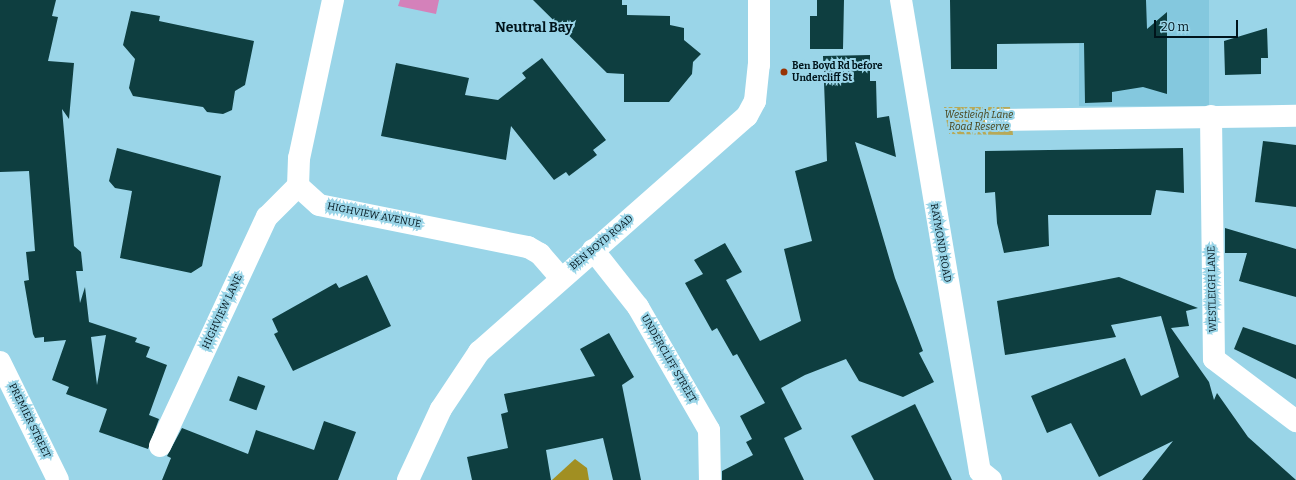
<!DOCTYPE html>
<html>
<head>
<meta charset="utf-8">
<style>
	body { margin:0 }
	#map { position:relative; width:1296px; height:480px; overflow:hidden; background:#9ad5e8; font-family:Bitter,serif }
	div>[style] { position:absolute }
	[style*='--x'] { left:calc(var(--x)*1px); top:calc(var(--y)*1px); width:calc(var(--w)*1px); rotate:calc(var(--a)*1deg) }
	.built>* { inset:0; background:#84c8de; transform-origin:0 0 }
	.green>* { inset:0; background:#b7a958 }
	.forest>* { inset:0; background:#a18f22 }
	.water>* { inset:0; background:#d481ba }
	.building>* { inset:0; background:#0e3e40; transform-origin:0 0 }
	.minor>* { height:22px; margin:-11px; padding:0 11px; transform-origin:11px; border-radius:11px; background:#fff }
	.dots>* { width:11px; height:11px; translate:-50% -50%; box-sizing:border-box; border:2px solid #9ad5e8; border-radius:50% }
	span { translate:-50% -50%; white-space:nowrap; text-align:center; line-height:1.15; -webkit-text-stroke:4px #9ad5e8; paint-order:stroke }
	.poi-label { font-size:10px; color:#00141b; font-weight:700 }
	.left { translate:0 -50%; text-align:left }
	.park-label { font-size:10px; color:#474015; font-style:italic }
	.street-label { font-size:10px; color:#00141b }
	.district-label { font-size:14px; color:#00141b; font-weight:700 }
	.scale { position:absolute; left:1154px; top:20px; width:84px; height:18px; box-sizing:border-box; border:2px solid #00141b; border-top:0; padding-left:5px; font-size:12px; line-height:14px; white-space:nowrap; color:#00141b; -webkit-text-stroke:3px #9ad5e8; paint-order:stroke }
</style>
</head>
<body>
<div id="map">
	<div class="built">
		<div style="left:1079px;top:0;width:130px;height:106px"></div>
	</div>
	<div class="green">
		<div style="clip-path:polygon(944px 107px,1010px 107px,1013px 135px,949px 134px)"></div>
	</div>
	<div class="forest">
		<div style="clip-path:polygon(575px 459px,587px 468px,589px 480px,552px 480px)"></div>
	</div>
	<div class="water">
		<div style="clip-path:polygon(400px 0,439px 0,436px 14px,398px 6px)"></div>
	</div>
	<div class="building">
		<div style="clip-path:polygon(evenodd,0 0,56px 0,52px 16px,58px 17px,48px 61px,74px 63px,69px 119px,62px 109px,74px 246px,81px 252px,83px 271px,76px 271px,80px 303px,85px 287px,89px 322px,137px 338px,135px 342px,150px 347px,146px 357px,167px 365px,149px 415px,159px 419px,148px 449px,99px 432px,107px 409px,66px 394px,69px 387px,52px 380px,66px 340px,44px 342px,44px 337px,35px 338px,33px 334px,24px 281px,29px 280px,26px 252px,35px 251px,29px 171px,0 172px,0 0,106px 335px,97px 385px,91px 337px,106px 335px)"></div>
		<div style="clip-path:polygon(533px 0,622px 0,622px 5px,627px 5px,627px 15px,670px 16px,670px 25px,684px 28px,684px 40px,701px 54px,693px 62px,692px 74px,669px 102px,624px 102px,624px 74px,607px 73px)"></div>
		<div style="clip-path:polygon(817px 0,844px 0,843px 49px,810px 49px,810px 16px,817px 16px)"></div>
		<div style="clip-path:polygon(950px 0,1146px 0,1147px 29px,1167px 12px,1167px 94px,1143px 87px,1112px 92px,1112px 102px,1085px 103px,1084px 43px,997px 44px,997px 69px,951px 69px)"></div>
		<div style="clip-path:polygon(131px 11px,160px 16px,159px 21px,254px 41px,245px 85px,235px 91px,232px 110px,223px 114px,207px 112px,203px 107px,133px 96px,129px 88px,135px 59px,123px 45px)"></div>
		<div style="clip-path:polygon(1267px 28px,1268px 58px,1261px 58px,1261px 74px,1225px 75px,1224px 41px)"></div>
		<div style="clip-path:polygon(870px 55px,870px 81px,876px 81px,877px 118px,889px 116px,896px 157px,855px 142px,895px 278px,923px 351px,919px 353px,934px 382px,903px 397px,859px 381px,846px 359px,805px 375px,781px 388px,802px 429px,784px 438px,804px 480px,722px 480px,722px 471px,753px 455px,746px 442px,752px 439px,740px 416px,765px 403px,737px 354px,733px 356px,717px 328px,712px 331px,685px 283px,703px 274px,694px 260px,725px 243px,742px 272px,726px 280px,760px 341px,801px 321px,784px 249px,812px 241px,795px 171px,827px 161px,823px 56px)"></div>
		<div style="clip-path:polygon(542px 58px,606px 140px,593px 150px,597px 155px,569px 176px,566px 172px,554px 180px,511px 126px,506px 160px,381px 136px,396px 63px,469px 78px,465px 95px,498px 100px,526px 78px,522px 73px)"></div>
		<div style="clip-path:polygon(1263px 141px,1296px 145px,1296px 207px,1255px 202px)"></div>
		<div style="clip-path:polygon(117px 148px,221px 176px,202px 266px,191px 273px,120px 258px,132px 191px,115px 188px,109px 181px)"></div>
		<div style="clip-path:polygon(1183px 148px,1184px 193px,1156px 190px,1151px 215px,1048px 215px,1049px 246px,1004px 253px,997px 223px,995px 192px,985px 193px,985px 151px)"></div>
		<div style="clip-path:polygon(1225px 228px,1296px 249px,1296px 297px,1239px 281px,1247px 253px,1225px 253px)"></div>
		<div style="clip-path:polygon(367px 275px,391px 326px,293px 371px,274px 334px,278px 332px,272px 319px,336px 283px,339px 288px)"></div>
		<div style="clip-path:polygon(1119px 277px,1198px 308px,1186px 311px,1189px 326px,1171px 328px,1209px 382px,1214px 400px,1217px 393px,1248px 437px,1296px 480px,1142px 480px,1173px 441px,1099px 477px,1071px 423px,1047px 433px,1031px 396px,1125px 358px,1141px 396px,1179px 377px,1161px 316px,1111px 325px,1116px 337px,1005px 355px,997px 301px)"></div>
		<div style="clip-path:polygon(1243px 327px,1296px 345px,1296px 379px,1234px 349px)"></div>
		<div style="clip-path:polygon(609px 333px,634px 377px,622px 385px,641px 480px,613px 480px,603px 438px,546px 450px,551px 480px,472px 480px,467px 457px,508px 448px,501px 414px,508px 412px,504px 394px,595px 376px,580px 349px)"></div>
		<div style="left:238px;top:376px;width:29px;height:26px;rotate:20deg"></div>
		<div style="clip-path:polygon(915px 404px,952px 480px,874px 480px,851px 436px)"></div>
		<div style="clip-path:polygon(324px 421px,356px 432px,338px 480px,162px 480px,171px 458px,167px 456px,182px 428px,248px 454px,256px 430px,314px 450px)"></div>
	</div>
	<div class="minor">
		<div style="--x:333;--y:0;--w:162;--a:102.1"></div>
		<div style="--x:299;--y:158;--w:28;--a:92"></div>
		<div style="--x:298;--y:186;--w:28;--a:42"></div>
		<div style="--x:319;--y:205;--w:213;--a:11.4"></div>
		<div style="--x:528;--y:247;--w:14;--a:30"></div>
		<div style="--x:540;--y:254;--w:30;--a:49"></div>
		<div style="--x:901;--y:0;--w:478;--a:80.5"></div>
		<div style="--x:980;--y:471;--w:14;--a:39"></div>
		<div style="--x:1211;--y:116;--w:243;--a:89.3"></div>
		<div style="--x:1214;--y:359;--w:103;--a:37.1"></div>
		<div style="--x:996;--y:120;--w:300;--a:-0.8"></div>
		<div style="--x:593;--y:250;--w:73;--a:51.7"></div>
		<div style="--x:638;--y:307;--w:142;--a:60"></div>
		<div style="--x:709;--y:430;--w:50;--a:88.9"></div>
		<div style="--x:0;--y:362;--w:131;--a:63.8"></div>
		<div style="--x:160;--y:446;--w:253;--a:-65"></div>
		<div style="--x:267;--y:217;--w:44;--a:-45"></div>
		<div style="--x:408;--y:480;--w:78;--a:-65.1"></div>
		<div style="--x:441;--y:409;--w:69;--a:-56.3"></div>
		<div style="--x:479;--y:352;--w:357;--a:-41.4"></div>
		<div style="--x:747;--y:116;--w:17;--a:-62"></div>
		<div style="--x:755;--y:101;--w:36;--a:-84"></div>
		<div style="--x:759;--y:65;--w:65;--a:-90"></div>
	</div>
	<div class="dots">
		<div style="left:784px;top:72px;background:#983304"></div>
	</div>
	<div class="poi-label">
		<span class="left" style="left:792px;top:72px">Ben Boyd Rd before<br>Undercliff St</span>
	</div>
	<div class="park-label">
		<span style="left:979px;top:121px">Westleigh Lane<br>Road Reserve</span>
	</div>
	<div class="street-label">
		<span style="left:374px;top:216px;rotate:11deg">HIGHVIEW AVENUE</span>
		<span style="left:602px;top:243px;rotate:-40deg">BEN BOYD ROAD</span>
		<span style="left:940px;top:243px;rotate:80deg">RAYMOND ROAD</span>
		<span style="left:1213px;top:289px;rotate:-91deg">WESTLEIGH LANE</span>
		<span style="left:223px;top:312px;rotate:-65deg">HIGHVIEW LANE</span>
		<span style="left:668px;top:359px;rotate:60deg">UNDERCLIFF STREET</span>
		<span style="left:29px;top:421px;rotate:64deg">PREMIER STREET</span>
	</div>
	<div class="district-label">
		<span style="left:534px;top:28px">Neutral Bay</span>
	</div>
	<div class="scale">20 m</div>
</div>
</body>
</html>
